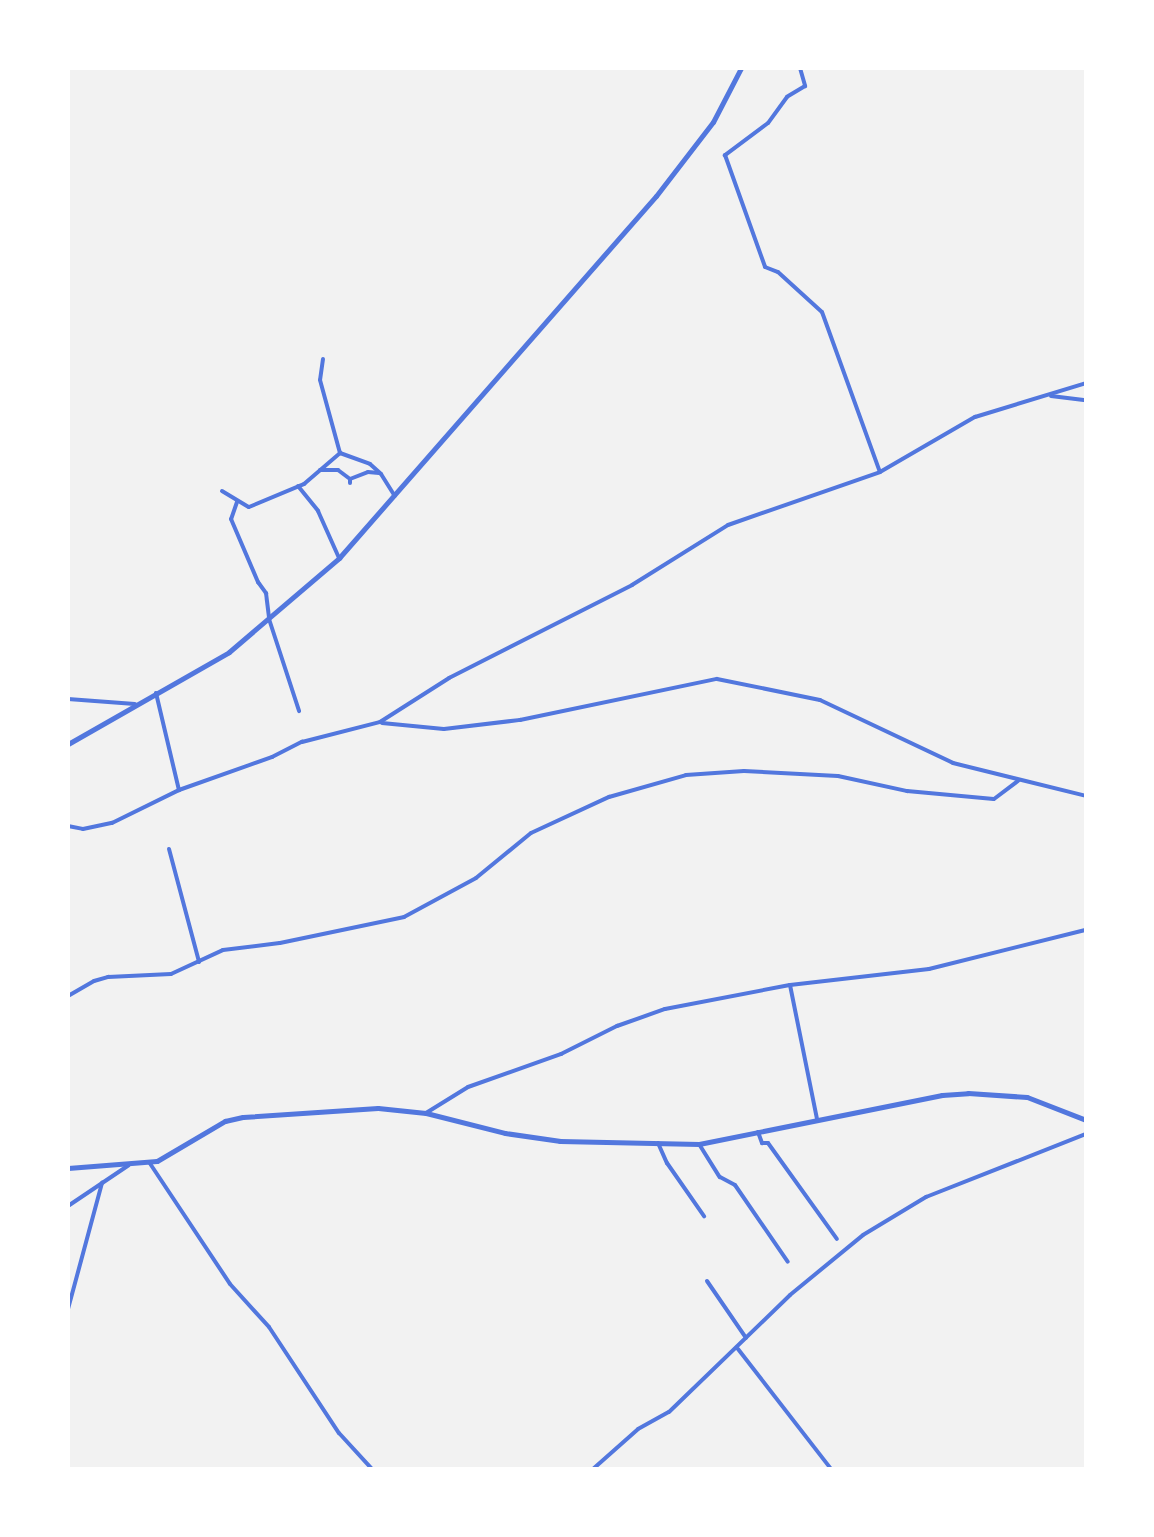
<!DOCTYPE html>
<html>
<head>
<meta charset="utf-8">
<style>
	body { margin:0 }
	#map { position:relative; width:1154px; height:1537px; overflow:hidden; background:#f2f2f2; font-family:"Exo 2",sans-serif }
	div>[style] { position:absolute }
	[style*='--x'] { left:calc(var(--x)*1px); top:calc(var(--y)*1px); width:calc(var(--w)*1px); rotate:calc(var(--a)*1deg) }
	.minor>* { height:4px; margin:-2px; padding:0 2px; transform-origin:2px; border-radius:2px; background:#5277de }
	.tertiary>* { height:5px; margin:-2.5px; padding:0 2.5px; transform-origin:2.5px; border-radius:2.5px; background:#5277de }
	span { translate:-50% -50%; white-space:nowrap; text-align:center; line-height:1.15; -webkit-text-stroke:7px #fff; paint-order:stroke }
	.frame { position:absolute; inset:0; border:70px solid #fff; pointer-events:none }
</style>
</head>
<body>
<div id="map">
	<div class="minor">
		<div style="--x:800;--y:68;--w:19;--a:74"></div>
		<div style="--x:805;--y:86;--w:21;--a:149"></div>
		<div style="--x:787;--y:97;--w:32;--a:126"></div>
		<div style="--x:768;--y:123;--w:54;--a:143.3"></div>
		<div style="--x:725;--y:155;--w:119;--a:70.3"></div>
		<div style="--x:765;--y:267;--w:14;--a:21"></div>
		<div style="--x:778;--y:272;--w:59;--a:42.3"></div>
		<div style="--x:822;--y:312;--w:170;--a:70.1"></div>
		<div style="--x:323;--y:359;--w:21;--a:98"></div>
		<div style="--x:320;--y:380;--w:76;--a:74.7"></div>
		<div style="--x:340;--y:453;--w:32;--a:20"></div>
		<div style="--x:370;--y:464;--w:15;--a:42"></div>
		<div style="--x:381;--y:474;--w:26;--a:58"></div>
		<div style="--x:1051;--y:396;--w:35;--a:7"></div>
		<div style="--x:320;--y:470;--w:18;--a:0"></div>
		<div style="--x:338;--y:470;--w:15;--a:37"></div>
		<div style="--x:350;--y:483;--w:4;--a:-90"></div>
		<div style="--x:350;--y:479;--w:19;--a:-21"></div>
		<div style="--x:368;--y:472;--w:11;--a:5"></div>
		<div style="--x:298;--y:486;--w:32;--a:51"></div>
		<div style="--x:318;--y:511;--w:51;--a:65.9"></div>
		<div style="--x:222;--y:491;--w:31;--a:31"></div>
		<div style="--x:249;--y:507;--w:60;--a:-22.7"></div>
		<div style="--x:304;--y:484;--w:48;--a:-40.7"></div>
		<div style="--x:237;--y:502;--w:18;--a:109"></div>
		<div style="--x:231;--y:519;--w:69;--a:66.8"></div>
		<div style="--x:258;--y:582;--w:14;--a:54"></div>
		<div style="--x:266;--y:593;--w:26;--a:83"></div>
		<div style="--x:269;--y:619;--w:97;--a:71.9"></div>
		<div style="--x:156;--y:693;--w:100;--a:76.7"></div>
		<div style="--x:68;--y:699;--w:67;--a:4.3"></div>
		<div style="--x:382;--y:723;--w:62;--a:5.5"></div>
		<div style="--x:444;--y:729;--w:77;--a:-6.8"></div>
		<div style="--x:520;--y:720;--w:201;--a:-11.8"></div>
		<div style="--x:717;--y:679;--w:105;--a:11.5"></div>
		<div style="--x:820;--y:700;--w:147;--a:25.3"></div>
		<div style="--x:953;--y:763;--w:137;--a:13.9"></div>
		<div style="--x:68;--y:826;--w:15;--a:11"></div>
		<div style="--x:83;--y:829;--w:30;--a:-12"></div>
		<div style="--x:112;--y:823;--w:75;--a:-26.2"></div>
		<div style="--x:179;--y:790;--w:99;--a:-19.5"></div>
		<div style="--x:272;--y:757;--w:34;--a:-27"></div>
		<div style="--x:302;--y:742;--w:81;--a:-14.4"></div>
		<div style="--x:380;--y:722;--w:82;--a:-32.5"></div>
		<div style="--x:449;--y:678;--w:205;--a:-26.9"></div>
		<div style="--x:632;--y:585;--w:113;--a:-32"></div>
		<div style="--x:728;--y:525;--w:161;--a:-19.2"></div>
		<div style="--x:880;--y:472;--w:110;--a:-30.1"></div>
		<div style="--x:975;--y:417;--w:116;--a:-17"></div>
		<div style="--x:169;--y:849;--w:117;--a:75.1"></div>
		<div style="--x:790;--y:985;--w:137;--a:78.6"></div>
		<div style="--x:68;--y:996;--w:30;--a:-30"></div>
		<div style="--x:94;--y:981;--w:15;--a:-16"></div>
		<div style="--x:108;--y:977;--w:63;--a:-2.7"></div>
		<div style="--x:171;--y:974;--w:57;--a:-24.8"></div>
		<div style="--x:223;--y:950;--w:57;--a:-7"></div>
		<div style="--x:280;--y:943;--w:127;--a:-11.8"></div>
		<div style="--x:404;--y:917;--w:82;--a:-28.4"></div>
		<div style="--x:476;--y:878;--w:71;--a:-39.3"></div>
		<div style="--x:531;--y:833;--w:86;--a:-24.8"></div>
		<div style="--x:609;--y:797;--w:80;--a:-15.9"></div>
		<div style="--x:686;--y:775;--w:58;--a:-3.9"></div>
		<div style="--x:744;--y:771;--w:94;--a:3"></div>
		<div style="--x:838;--y:776;--w:71;--a:12.3"></div>
		<div style="--x:907;--y:791;--w:87;--a:5.3"></div>
		<div style="--x:994;--y:799;--w:30;--a:-37"></div>
		<div style="--x:426;--y:1113;--w:49;--a:-31.8"></div>
		<div style="--x:468;--y:1087;--w:99;--a:-19.5"></div>
		<div style="--x:561;--y:1054;--w:63;--a:-26.6"></div>
		<div style="--x:617;--y:1026;--w:51;--a:-19.5"></div>
		<div style="--x:665;--y:1009;--w:127;--a:-10.9"></div>
		<div style="--x:790;--y:985;--w:140;--a:-6.6"></div>
		<div style="--x:929;--y:969;--w:162;--a:-14"></div>
		<div style="--x:758;--y:1132;--w:12;--a:70"></div>
		<div style="--x:762;--y:1143;--w:6;--a:0"></div>
		<div style="--x:768;--y:1143;--w:118;--a:54.3"></div>
		<div style="--x:658;--y:1143;--w:22;--a:66"></div>
		<div style="--x:667;--y:1163;--w:65;--a:55.1"></div>
		<div style="--x:699;--y:1144;--w:39;--a:58"></div>
		<div style="--x:720;--y:1177;--w:17;--a:28"></div>
		<div style="--x:735;--y:1185;--w:93;--a:55.5"></div>
		<div style="--x:149;--y:1162;--w:146;--a:56.4"></div>
		<div style="--x:230;--y:1284;--w:58;--a:47.8"></div>
		<div style="--x:269;--y:1327;--w:127;--a:56.6"></div>
		<div style="--x:339;--y:1433;--w:49;--a:47.5"></div>
		<div style="--x:68;--y:1206;--w:73;--a:-33.9"></div>
		<div style="--x:707;--y:1281;--w:69;--a:55.6"></div>
		<div style="--x:68;--y:1309;--w:131;--a:-74.9"></div>
		<div style="--x:738;--y:1349;--w:152;--a:52.2"></div>
		<div style="--x:593;--y:1469;--w:60;--a:-41.6"></div>
		<div style="--x:638;--y:1429;--w:35;--a:-29"></div>
		<div style="--x:669;--y:1412;--w:168;--a:-44"></div>
		<div style="--x:790;--y:1295;--w:94;--a:-39.4"></div>
		<div style="--x:863;--y:1235;--w:74;--a:-31.1"></div>
		<div style="--x:926;--y:1197;--w:172;--a:-21.5"></div>
	</div>
	<div class="tertiary">
		<div style="--x:68;--y:744;--w:185;--a:-29.7"></div>
		<div style="--x:229;--y:652;--w:145;--a:-40.5"></div>
		<div style="--x:339;--y:558;--w:481;--a:-48.8"></div>
		<div style="--x:656;--y:196;--w:93;--a:-52.4"></div>
		<div style="--x:713;--y:122;--w:61;--a:-62.6"></div>
		<div style="--x:68;--y:1168;--w:89;--a:-4.5"></div>
		<div style="--x:157;--y:1161;--w:79;--a:-30.5"></div>
		<div style="--x:225;--y:1121;--w:18;--a:-13"></div>
		<div style="--x:243;--y:1117;--w:135;--a:-3.8"></div>
		<div style="--x:378;--y:1108;--w:48;--a:5.9"></div>
		<div style="--x:426;--y:1113;--w:81;--a:14.2"></div>
		<div style="--x:505;--y:1133;--w:56;--a:8.3"></div>
		<div style="--x:560;--y:1141;--w:139;--a:1.2"></div>
		<div style="--x:699;--y:1144;--w:248;--a:-11.4"></div>
		<div style="--x:942;--y:1095;--w:26;--a:-4"></div>
		<div style="--x:968;--y:1093;--w:59;--a:3.9"></div>
		<div style="--x:1027;--y:1097;--w:63;--a:21.3"></div>
	</div>
	<div class="frame"></div>
</div>
</body>
</html>
